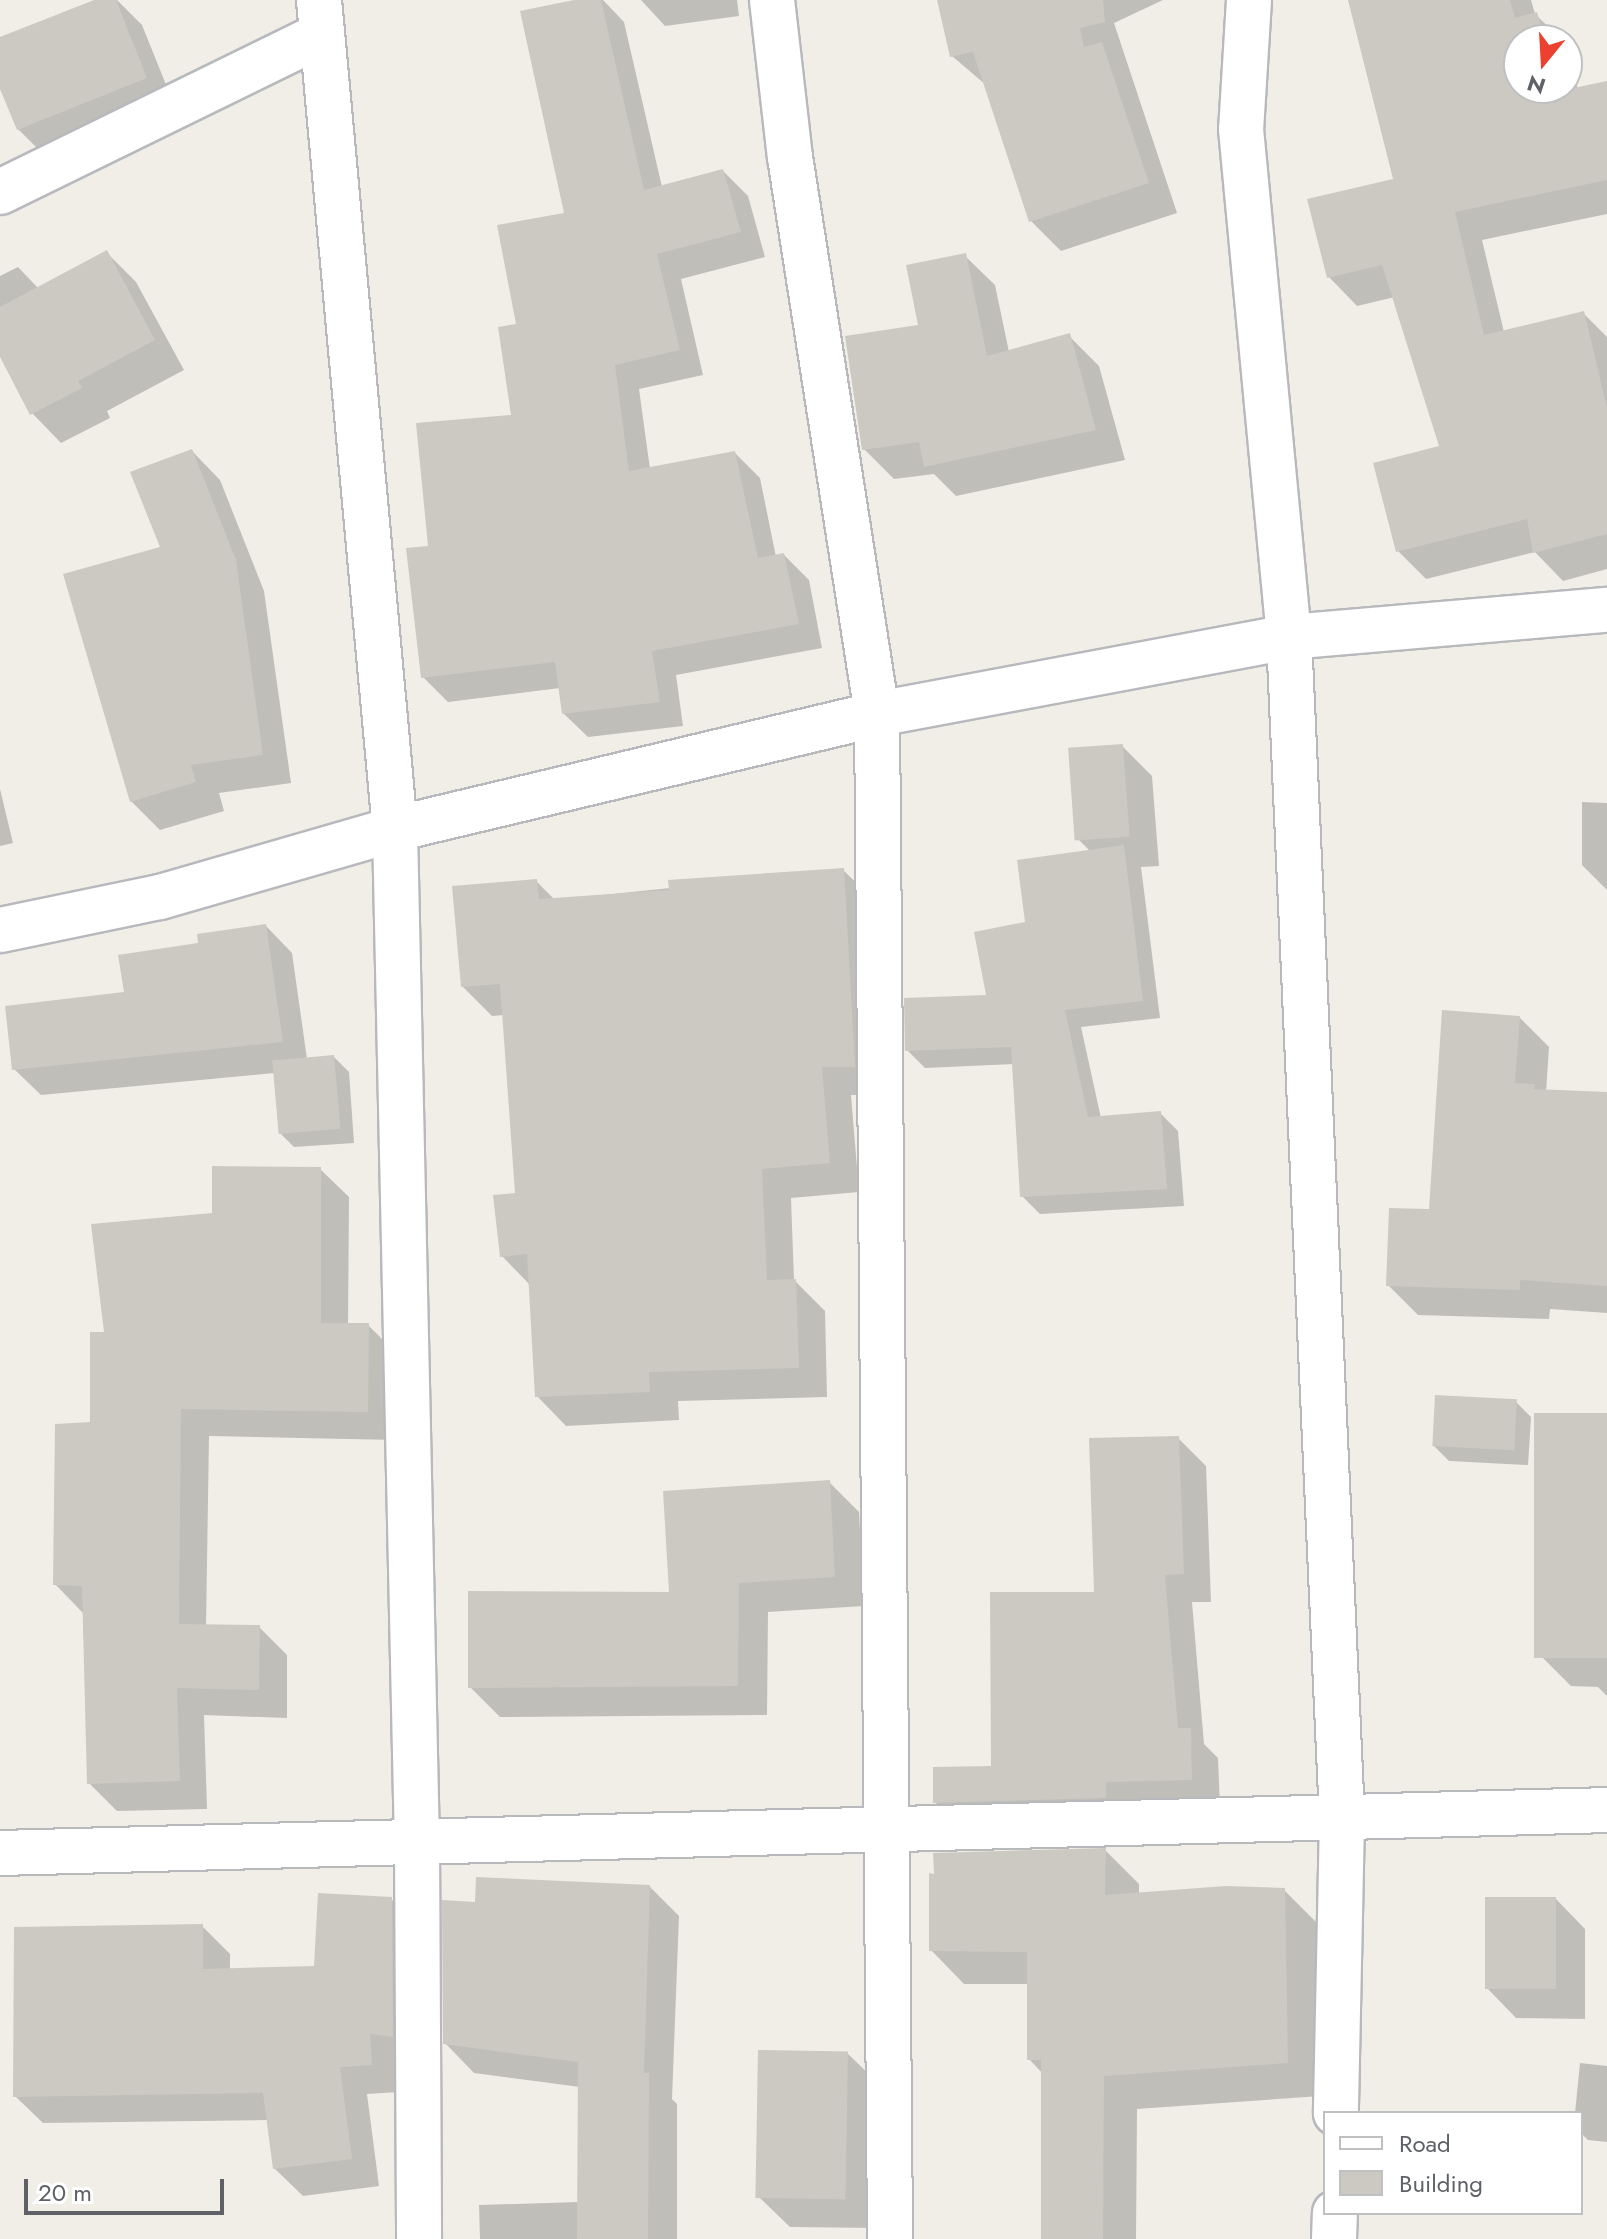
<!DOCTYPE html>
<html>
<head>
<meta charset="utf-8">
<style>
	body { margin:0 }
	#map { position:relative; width:1607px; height:2239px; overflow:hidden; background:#f0eee6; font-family:Jost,sans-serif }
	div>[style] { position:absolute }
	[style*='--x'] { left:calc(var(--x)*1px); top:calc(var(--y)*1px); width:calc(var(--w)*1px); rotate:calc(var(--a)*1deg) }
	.shadow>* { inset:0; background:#0003 }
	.building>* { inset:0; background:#ccc9c3; transform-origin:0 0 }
	.roads { filter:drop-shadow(2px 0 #b7b9bd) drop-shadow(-2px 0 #b7b9bd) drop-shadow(0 2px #b7b9bd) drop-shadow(0 -2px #b7b9bd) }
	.minor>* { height:44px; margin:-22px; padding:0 22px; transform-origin:22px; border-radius:22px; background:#fff }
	span { translate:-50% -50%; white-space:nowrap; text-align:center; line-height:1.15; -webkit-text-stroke:6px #fff; paint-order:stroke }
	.legend { position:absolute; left:1323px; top:2111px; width:260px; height:104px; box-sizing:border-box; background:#fff; border:2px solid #bfc0c2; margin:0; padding:10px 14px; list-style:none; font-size:24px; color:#5e6267 }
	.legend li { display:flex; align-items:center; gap:16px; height:40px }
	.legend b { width:40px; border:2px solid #bfc0c2 }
	.north { position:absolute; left:1503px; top:24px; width:80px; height:80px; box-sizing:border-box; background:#fff; border:2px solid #bfc0c2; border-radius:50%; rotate:198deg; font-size:22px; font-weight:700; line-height:32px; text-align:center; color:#5e6267 }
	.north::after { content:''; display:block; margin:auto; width:28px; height:36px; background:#ed4130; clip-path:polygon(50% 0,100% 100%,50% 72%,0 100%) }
	.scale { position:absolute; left:24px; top:2179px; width:200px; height:36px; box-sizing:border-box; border:4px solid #5e6267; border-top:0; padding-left:10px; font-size:24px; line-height:28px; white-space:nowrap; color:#5e6267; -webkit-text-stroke:6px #fff; paint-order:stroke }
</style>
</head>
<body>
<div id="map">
	<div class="shadow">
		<div style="clip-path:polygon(99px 0,117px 0,142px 25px,175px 107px,48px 159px,18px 129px,0 84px,0 40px)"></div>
		<div style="clip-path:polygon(584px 0,603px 0,624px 22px,662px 187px,723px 171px,748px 196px,765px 257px,681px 279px,703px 375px,639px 389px,650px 469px,735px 453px,760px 478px,776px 557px,784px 555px,809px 580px,822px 648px,676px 675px,683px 726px,588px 737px,563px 713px,560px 688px,448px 702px,423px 677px,430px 548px,513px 417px,518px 326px,566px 215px)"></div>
		<div style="clip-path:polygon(641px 0,737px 0,739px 16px,665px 26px)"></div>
		<div style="clip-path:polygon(939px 0,1163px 0,1114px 23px,1177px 213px,1061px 251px,1031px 221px,986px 85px,952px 56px)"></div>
		<div style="clip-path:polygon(1370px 0,1531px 0,1535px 14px,1562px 40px,1519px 40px,1519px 88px,1567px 88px,1567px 51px,1578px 89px,1607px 83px,1607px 214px,1482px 240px,1504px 332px,1583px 313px,1607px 337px,1607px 569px,1563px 581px,1535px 552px,1426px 579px,1398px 551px,1442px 447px,1395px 297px,1357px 306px,1329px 277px,1395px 181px)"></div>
		<div style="clip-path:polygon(106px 252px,136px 282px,184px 370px,107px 411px,110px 418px,61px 443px,32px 413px,0 352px,0 276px,18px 267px,39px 289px)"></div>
		<div style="clip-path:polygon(965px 256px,995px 285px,1009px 352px,1069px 336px,1099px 366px,1125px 460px,956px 496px,934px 474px,894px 479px,864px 449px,921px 327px)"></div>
		<div style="clip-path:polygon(192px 451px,220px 480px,264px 591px,291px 783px,219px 793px,224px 811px,160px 830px,131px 801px,162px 548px)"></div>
		<div style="clip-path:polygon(1122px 746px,1152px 776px,1159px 866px,1141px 867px,1160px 1018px,1081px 1027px,1101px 1118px,1160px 1113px,1178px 1131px,1184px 1206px,1040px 1214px,1022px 1196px,1014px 1064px,925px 1068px,907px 1050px,989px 997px,1027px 924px,1091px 852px,1078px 839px)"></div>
		<div style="clip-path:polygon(0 789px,13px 843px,0 846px)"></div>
		<div style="clip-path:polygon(1582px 802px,1607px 803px,1607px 890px,1582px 865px)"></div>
		<div style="clip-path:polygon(843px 870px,873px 899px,884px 1095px,851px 1095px,859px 1192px,791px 1198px,794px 1280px,825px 1311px,827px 1397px,678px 1401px,679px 1420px,566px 1426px,537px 1396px,530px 1285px,502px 1256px,517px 1195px,504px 1015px,492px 1016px,463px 987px,536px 881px,555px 900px)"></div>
		<div style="clip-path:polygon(266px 926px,292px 953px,307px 1059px,334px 1057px,349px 1072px,354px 1143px,294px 1147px,279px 1132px,274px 1073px,41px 1095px,14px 1069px,201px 945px)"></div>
		<div style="clip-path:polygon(1519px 1017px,1549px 1047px,1546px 1092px,1607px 1094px,1607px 1313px,1550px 1309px,1549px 1319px,1418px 1315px,1388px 1285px,1431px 1211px)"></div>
		<div style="clip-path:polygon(320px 1169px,349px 1197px,348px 1325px,368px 1325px,397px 1354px,396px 1440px,209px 1436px,206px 1626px,259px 1627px,287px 1655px,287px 1718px,204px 1715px,207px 1809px,117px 1811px,89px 1783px,83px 1613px,55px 1584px,92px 1424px,106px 1334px,214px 1215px)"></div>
		<div style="clip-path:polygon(1516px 1402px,1531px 1417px,1528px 1465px,1449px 1461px,1434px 1446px)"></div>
		<div style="clip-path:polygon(1607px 1415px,1607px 1696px,1598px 1687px,1571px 1686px,1541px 1656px)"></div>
		<div style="clip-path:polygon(1178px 1438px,1206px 1466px,1211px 1602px,1192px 1602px,1204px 1744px,1218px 1758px,1220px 1807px,963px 1830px,935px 1802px,993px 1768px,1096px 1594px)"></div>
		<div style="clip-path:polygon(829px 1482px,859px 1512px,864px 1606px,768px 1612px,767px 1715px,500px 1717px,470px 1687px,672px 1594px)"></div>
		<div style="clip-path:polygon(1105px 1850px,1139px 1884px,1139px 1895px,1284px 1890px,1318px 1924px,1321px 2096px,1137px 2109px,1136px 2239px,1043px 2239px,1043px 2074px,1029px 2059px,1029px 1984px,964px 1984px,931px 1950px)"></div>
		<div style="clip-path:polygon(650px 1887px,679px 1916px,672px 2099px,677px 2104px,677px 2239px,480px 2239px,479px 2205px,579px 2202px,580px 2087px,474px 2073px,445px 2043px,477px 1904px)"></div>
		<div style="clip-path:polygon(391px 1899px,419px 1927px,399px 2092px,367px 2094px,379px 2186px,303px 2196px,275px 2169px,268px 2120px,43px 2123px,15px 2096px,202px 1926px,230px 1954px,230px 1971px,316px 1968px)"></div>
		<div style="clip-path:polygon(1556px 1899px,1585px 1929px,1585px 2019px,1516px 2018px,1487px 1988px)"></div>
		<div style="clip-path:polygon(847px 2053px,877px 2082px,877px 2228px,790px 2227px,760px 2198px)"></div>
		<div style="clip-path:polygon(1580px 2063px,1607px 2066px,1607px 2142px,1588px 2140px,1581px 2133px,1581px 2113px,1575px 2113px)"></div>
	</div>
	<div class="building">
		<div style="clip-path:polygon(94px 0,116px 0,147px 78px,17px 130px,0 89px,0 37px)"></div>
		<div style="clip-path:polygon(574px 0,601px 0,644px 190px,723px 169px,741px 232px,657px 254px,680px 350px,615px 365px,629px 471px,735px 451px,758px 558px,784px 553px,799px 624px,652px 651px,660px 702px,562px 714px,555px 662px,421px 678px,406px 548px,428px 546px,416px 423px,511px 415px,498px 327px,516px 324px,497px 225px,564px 213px,520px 11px)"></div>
		<div style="clip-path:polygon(937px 0,1103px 0,1105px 22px,1080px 28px,1084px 47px,1102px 42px,1149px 183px,1029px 222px,973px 52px,950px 57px)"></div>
		<div style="clip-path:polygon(1348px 0,1510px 0,1515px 18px,1537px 12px,1545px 40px,1519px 40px,1519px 88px,1559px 91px,1607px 81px,1607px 180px,1455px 212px,1484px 335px,1584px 311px,1607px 408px,1607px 534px,1533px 553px,1527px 519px,1396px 552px,1373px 463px,1439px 446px,1382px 265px,1327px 278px,1307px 199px,1393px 179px)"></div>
		<div style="clip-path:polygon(107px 250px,155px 340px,78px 381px,82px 388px,30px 415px,0 357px,0 307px)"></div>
		<div style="clip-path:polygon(966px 253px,987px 356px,1070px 333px,1096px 430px,924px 467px,919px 442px,862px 450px,845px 336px,918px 325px,906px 265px)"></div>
		<div style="clip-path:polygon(192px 449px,236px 560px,263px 755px,191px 765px,196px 782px,130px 802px,63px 574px,160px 547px,130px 472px)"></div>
		<div style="left:1123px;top:744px;width:93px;height:55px;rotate:86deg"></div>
		<div style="clip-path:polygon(1124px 845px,1143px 1001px,1065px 1010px,1088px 1117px,1161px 1111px,1167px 1189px,1020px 1197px,1011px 1047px,905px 1051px,904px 998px,986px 995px,974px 932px,1025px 922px,1017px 860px)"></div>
		<div style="clip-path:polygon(844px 868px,855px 1067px,822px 1067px,830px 1163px,762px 1169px,767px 1280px,796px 1279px,799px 1368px,649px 1372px,650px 1392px,535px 1397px,527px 1254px,500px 1257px,493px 1195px,515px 1193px,500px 984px,461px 987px,452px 886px,537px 879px,539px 899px,669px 890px,668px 880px)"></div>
		<div style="clip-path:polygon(266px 924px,283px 1042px,12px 1070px,5px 1006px,124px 992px,118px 955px,198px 943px,197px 934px)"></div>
		<div style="clip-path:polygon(1442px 1010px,1520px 1016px,1515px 1083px,1535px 1084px,1534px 1089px,1607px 1092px,1607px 1286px,1520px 1280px,1520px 1290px,1386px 1286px,1389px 1208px,1429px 1209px)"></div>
		<div style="left:334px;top:1055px;width:74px;height:62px;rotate:85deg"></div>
		<div style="clip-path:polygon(212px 1166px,321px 1167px,321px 1323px,369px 1323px,368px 1412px,181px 1409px,179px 1624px,260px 1625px,259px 1690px,177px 1688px,180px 1781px,87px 1784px,82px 1586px,53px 1585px,55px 1424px,90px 1422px,90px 1332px,104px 1332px,91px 1224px,212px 1213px)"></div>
		<div style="left:1435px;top:1395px;width:82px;height:51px;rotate:3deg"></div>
		<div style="left:1607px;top:1413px;width:245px;height:73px;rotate:90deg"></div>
		<div style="clip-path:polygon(1179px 1436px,1184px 1574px,1165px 1575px,1178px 1728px,1191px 1728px,1192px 1780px,1106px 1782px,1106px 1798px,933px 1803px,933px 1767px,991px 1766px,990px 1592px,1094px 1592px,1089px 1438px)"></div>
		<div style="clip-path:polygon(830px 1480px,835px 1577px,739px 1583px,738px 1686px,468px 1688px,468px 1591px,669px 1592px,663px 1491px)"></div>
		<div style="clip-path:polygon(1106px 1848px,1105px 1895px,1226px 1886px,1285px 1888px,1288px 2063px,1104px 2076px,1103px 2239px,1041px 2239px,1041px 2060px,1027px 2060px,1027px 1952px,929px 1951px,929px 1873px,934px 1874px,933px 1853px)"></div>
		<div style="clip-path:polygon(476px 1877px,650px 1885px,644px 2073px,649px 2073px,648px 2239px,577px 2239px,578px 2062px,443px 2044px,442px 1900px,475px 1902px)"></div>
		<div style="clip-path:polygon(318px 1893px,392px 1897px,393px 2037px,370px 2034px,372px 2065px,340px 2067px,352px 2159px,273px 2169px,263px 2093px,13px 2097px,14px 1927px,203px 1924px,203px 1969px,314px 1966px)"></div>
		<div style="left:1485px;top:1897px;width:71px;height:92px"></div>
		<div style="left:758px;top:2050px;width:90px;height:148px;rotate:1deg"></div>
	</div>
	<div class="roads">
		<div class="minor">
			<div style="--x:319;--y:0;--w:832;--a:84.76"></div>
			<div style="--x:395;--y:829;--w:1015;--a:88.76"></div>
			<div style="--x:417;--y:1844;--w:395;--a:89.7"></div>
			<div style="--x:772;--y:0;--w:158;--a:83.5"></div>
			<div style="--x:790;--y:157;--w:564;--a:81.12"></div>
			<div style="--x:877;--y:714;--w:1525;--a:89.51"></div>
			<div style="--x:1249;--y:0;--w:129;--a:93.5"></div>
			<div style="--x:1241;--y:129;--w:510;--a:84.6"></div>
			<div style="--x:1289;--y:637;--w:1183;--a:87.43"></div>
			<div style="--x:1342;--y:1819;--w:294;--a:91.2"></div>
			<div style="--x:0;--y:192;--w:355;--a:-26.1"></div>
			<div style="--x:0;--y:930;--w:163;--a:-11.7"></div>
			<div style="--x:160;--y:897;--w:245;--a:-16.1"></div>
			<div style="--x:395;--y:829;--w:496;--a:-13.4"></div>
			<div style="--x:877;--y:714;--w:419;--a:-10.6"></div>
			<div style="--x:1289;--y:637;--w:319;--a:-4.9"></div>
			<div style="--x:0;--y:1853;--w:1608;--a:-1.53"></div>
			<div style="--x:1334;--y:2239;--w:26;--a:-88"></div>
		</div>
	</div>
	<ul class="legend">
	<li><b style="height:10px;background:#fff"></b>Road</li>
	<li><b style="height:22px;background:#ccc9c3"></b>Building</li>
	</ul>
	<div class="north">N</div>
	<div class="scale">20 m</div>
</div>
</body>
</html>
